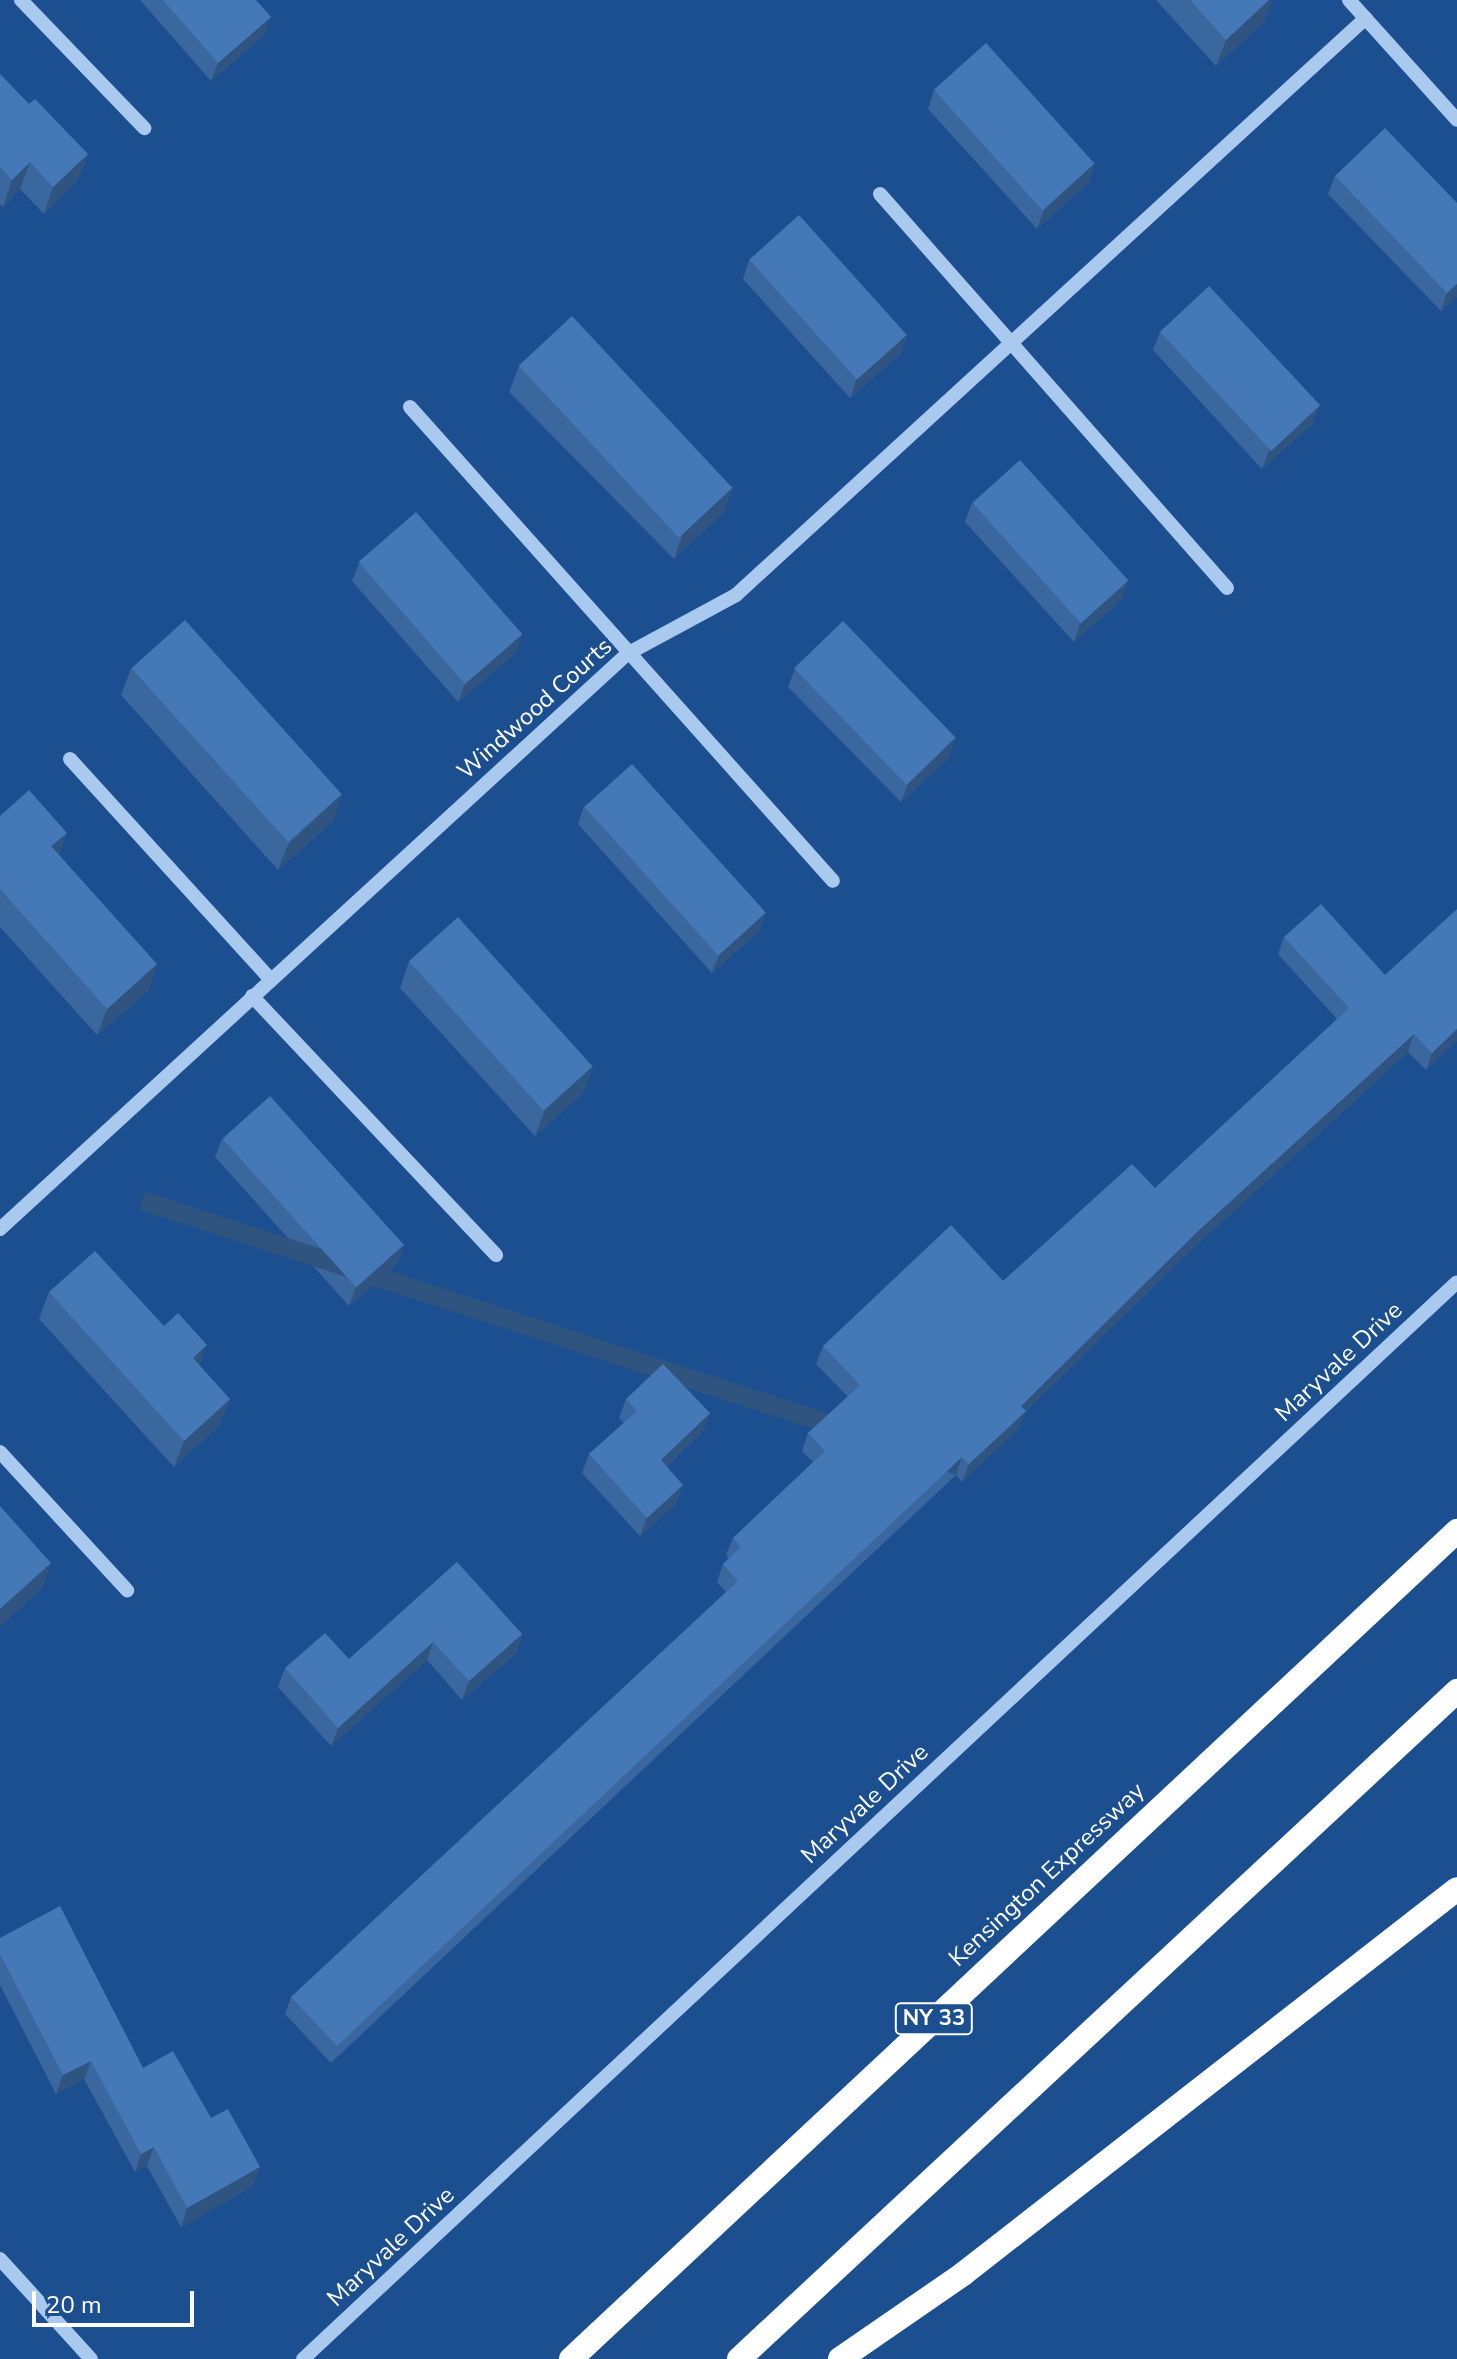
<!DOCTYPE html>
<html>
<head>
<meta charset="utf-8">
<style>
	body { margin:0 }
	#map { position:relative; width:1457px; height:2359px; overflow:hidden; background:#1b4f8f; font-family:"Nunito Sans",sans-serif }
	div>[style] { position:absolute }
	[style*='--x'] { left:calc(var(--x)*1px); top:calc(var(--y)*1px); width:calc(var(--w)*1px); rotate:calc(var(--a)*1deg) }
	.minor>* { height:14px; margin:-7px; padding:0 7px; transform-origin:7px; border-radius:7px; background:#a9c9ee }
	.highway>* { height:24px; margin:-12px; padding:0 12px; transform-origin:12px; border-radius:12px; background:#fff }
	.wall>* { inset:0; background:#3a679d }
	.shaded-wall>* { inset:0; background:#305480; transform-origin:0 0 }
	.building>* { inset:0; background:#4478b7; transform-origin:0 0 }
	span { translate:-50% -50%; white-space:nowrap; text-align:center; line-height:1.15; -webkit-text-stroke:6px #1b4f8f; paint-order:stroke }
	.shield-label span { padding:2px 6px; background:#1b4f8f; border:2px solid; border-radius:6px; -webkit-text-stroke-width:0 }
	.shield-label { font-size:22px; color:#fff; font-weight:700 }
	.street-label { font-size:24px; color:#fff }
	.scale { position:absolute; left:32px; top:2291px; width:162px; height:36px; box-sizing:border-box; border:4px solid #fff; border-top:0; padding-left:10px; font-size:24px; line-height:28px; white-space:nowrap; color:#fff; -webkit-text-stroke:6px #1b4f8f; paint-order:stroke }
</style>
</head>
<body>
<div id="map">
	<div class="minor">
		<div style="--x:21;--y:0;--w:178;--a:46.1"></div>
		<div style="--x:1349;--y:0;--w:161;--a:48"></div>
		<div style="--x:880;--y:194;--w:525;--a:48.63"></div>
		<div style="--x:410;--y:407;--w:635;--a:48.25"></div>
		<div style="--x:70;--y:759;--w:297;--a:47.7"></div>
		<div style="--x:252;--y:996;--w:356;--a:46.7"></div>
		<div style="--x:0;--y:1229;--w:851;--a:-42.52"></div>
		<div style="--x:627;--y:654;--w:124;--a:-28.4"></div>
		<div style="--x:736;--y:595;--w:854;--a:-42.49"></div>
		<div style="--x:0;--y:1452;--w:188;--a:47.4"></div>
		<div style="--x:0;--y:2259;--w:135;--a:47.7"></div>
		<div style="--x:303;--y:2359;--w:1578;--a:-43.02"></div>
	</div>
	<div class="highway">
		<div style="--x:571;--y:2359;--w:1213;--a:-43.06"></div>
		<div style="--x:739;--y:2359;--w:981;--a:-42.93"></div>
		<div style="--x:840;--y:2359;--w:150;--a:-34.6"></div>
		<div style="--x:963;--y:2274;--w:626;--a:-37.93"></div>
	</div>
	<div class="wall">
		<div style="clip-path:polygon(140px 0,256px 0,264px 35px,211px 81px)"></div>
		<div style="clip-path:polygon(1156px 0,1272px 0,1264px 22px,1216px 66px)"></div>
		<div style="clip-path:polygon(0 74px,29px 104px,88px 154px,78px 180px,44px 214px,20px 189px,3px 207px,0 204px)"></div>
		<div style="clip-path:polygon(934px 90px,1095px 163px,1089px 182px,1037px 229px,928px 109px)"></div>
		<div style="clip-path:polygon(1335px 176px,1457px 296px,1441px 311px,1328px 194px)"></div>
		<div style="clip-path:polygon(749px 260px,907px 335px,900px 354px,850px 398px,743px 279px)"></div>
		<div style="clip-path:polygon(1160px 332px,1319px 406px,1312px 424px,1262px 469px,1153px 350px)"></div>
		<div style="clip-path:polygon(519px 366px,733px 487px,723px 513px,674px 559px,509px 392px)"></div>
		<div style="clip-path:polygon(972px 503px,1122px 599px,1074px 642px,965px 522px)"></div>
		<div style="clip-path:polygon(359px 563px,516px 652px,458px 702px,352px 581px)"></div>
		<div style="clip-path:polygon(131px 668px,342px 794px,333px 821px,278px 870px,121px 695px)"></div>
		<div style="clip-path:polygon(795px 669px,950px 756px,901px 802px,788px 687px)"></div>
		<div style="clip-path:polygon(584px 806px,759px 931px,712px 973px,578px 824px)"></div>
		<div style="clip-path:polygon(0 816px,67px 833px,59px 854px,148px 991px,97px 1035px,0 927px)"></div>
		<div style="clip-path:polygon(1284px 937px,1385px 975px,1457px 1040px,1426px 1070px,1408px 1052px,1191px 1250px,1025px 1412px,1019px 1428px,962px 1482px,956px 1475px,331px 2063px,285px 2014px,291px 1997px,726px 1592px,717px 1582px,723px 1564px,729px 1559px,726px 1555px,733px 1538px,813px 1462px,802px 1451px,808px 1433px,848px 1397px,816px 1364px,823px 1346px,1003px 1281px,1155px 1188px,1337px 1019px,1278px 954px)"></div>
		<div style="clip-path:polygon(409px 961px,593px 1066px,584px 1092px,535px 1136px,400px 988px)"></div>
		<div style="clip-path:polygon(222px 1139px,404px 1245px,397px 1264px,349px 1306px,215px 1157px)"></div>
		<div style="clip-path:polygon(49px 1292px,199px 1366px,230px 1399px,220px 1425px,174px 1467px,39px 1319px)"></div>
		<div style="clip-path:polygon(626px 1399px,710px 1413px,703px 1431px,667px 1466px,677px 1503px,640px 1536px,582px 1473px,589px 1454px,624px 1423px,619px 1418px)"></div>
		<div style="clip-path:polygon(457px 1562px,522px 1634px,516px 1653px,462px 1700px,427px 1660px,331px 1746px,278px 1687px,285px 1668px,349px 1659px)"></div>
		<div style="clip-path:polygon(0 1938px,143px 2068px,211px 2118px,253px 2186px,181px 2227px,147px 2166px,135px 2172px,84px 2079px,56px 2094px,0 1985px)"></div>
	</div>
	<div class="shaded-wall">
		<div style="clip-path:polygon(1269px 0,1272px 0,1264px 22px,1216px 66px,1226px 40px)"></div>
		<div style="clip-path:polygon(271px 17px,264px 35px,211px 81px,218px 63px)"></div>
		<div style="clip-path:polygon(88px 154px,78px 180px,44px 214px,53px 187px)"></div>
		<div style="clip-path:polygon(30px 162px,20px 189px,3px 207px,12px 180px)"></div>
		<div style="clip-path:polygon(1095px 163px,1089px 182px,1037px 229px,1044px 210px)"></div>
		<div style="clip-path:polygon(1457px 284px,1457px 296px,1441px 311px,1447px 293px)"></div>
		<div style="clip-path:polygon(907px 335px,900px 354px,850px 398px,856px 380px)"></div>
		<div style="clip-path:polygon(1319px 406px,1312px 424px,1262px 469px,1269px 451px)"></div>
		<div style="clip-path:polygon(733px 487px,723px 513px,674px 559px,683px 533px)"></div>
		<div style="clip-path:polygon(1129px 580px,1122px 599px,1074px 642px,1080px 624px)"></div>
		<div style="clip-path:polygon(523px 633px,516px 652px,458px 702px,465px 684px)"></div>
		<div style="clip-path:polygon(956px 737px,950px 756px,901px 802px,908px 784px)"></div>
		<div style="clip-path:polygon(342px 794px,333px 821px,278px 870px,288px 844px)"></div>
		<div style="clip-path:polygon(67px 833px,57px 859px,51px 846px)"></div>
		<div style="clip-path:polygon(766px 913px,759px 931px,712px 973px,719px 955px)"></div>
		<div style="clip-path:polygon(157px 964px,148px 991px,97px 1035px,107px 1009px)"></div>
		<div style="clip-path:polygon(1457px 1029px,1457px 1040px,1426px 1070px,1432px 1053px)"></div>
		<div style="clip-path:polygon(1414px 1034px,1408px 1052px,1191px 1250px,1025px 1412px,1019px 1428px,962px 1482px,969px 1464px,1021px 1406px,1197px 1232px)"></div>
		<div style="clip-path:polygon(593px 1066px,584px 1092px,535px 1136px,545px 1110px)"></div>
		<div style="clip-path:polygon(404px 1245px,397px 1264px,349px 1306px,356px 1287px)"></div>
		<div style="clip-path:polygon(207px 1345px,197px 1372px,193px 1358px)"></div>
		<div style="clip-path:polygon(230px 1399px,220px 1425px,174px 1467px,184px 1441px)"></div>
		<div style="clip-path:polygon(710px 1413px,703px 1431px,654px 1478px,661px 1460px)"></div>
		<div style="left:962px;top:1457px;width:19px;height:859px;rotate:108deg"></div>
		<div style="clip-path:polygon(683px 1485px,677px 1503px,640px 1536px,647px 1518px)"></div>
		<div style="clip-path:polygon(51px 1563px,42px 1589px,0 1627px,0 1609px)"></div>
		<div style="clip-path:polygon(522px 1634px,516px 1653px,462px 1700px,469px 1681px)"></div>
		<div style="clip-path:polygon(433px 1642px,427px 1660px,331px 1746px,338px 1728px)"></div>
		<div style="clip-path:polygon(91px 2061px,84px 2079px,56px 2094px,63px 2075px)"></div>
		<div style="clip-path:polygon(154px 2147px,147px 2166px,135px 2172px,141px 2154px)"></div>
		<div style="clip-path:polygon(260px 2167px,253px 2186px,181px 2227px,187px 2208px)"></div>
	</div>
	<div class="building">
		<div style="clip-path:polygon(163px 0,256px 0,271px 17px,218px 63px)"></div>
		<div style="clip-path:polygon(1190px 0,1269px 0,1226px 40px)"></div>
		<div style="left:986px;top:43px;width:162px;height:70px;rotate:48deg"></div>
		<div style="clip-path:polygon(0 74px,29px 104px,35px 99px,88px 154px,53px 187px,30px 162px,12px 180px,0 167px)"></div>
		<div style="clip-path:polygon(1385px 128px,1457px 203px,1457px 284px,1447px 293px,1335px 176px)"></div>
		<div style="left:799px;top:215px;width:161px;height:67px;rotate:48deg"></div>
		<div style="left:1209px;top:286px;width:163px;height:67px;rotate:47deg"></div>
		<div style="left:572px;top:316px;width:235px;height:73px;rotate:47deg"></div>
		<div style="left:1020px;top:460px;width:162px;height:64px;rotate:48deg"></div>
		<div style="left:416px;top:512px;width:162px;height:76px;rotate:49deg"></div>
		<div style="left:185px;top:620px;width:234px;height:72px;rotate:48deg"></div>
		<div style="left:843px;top:621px;width:162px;height:68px;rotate:46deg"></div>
		<div style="left:632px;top:764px;width:200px;height:64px;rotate:48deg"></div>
		<div style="clip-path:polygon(29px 790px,67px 833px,51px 846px,157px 964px,107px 1009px,0 889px,0 816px)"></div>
		<div style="clip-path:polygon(1321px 904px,1385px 975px,1457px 909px,1457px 1029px,1432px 1053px,1414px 1034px,1197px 1232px,1021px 1406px,1026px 1411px,969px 1464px,962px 1457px,337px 2046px,291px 1997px,738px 1581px,723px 1564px,741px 1547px,733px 1538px,825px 1451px,808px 1433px,860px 1385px,823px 1346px,951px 1225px,1003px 1281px,1132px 1164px,1155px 1188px,1349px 1008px,1284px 937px)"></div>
		<div style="left:458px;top:917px;width:201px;height:66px;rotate:48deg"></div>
		<div style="left:270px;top:1096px;width:200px;height:64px;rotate:48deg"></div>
		<div style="clip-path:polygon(95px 1251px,164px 1326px,178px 1313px,207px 1345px,193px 1358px,230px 1399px,184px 1441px,49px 1292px)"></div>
		<div style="clip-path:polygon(663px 1364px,710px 1413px,661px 1460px,683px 1485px,647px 1518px,589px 1454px,637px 1411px,626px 1399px)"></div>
		<div style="clip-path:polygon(0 1506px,51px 1563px,0 1609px)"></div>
		<div style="clip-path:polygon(457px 1562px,522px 1634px,469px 1681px,433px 1642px,338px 1728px,285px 1668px,325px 1633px,349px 1659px)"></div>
		<div style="clip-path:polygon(60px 1906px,143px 2068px,173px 2051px,211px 2118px,228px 2109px,260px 2167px,187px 2208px,154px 2147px,141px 2154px,91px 2061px,63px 2075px,0 1954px,0 1938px)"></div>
	</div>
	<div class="shield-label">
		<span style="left:934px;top:2019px">NY 33</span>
	</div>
	<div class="street-label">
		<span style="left:535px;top:709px;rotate:-42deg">Windwood Courts</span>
		<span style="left:1339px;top:1362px;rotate:-43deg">Maryvale Drive</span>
		<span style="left:865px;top:1804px;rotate:-43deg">Maryvale Drive</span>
		<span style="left:1047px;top:1875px;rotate:-43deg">Kensington Expressway</span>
		<span style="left:391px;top:2247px;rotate:-43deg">Maryvale Drive</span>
	</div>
	<div class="scale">20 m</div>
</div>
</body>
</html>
